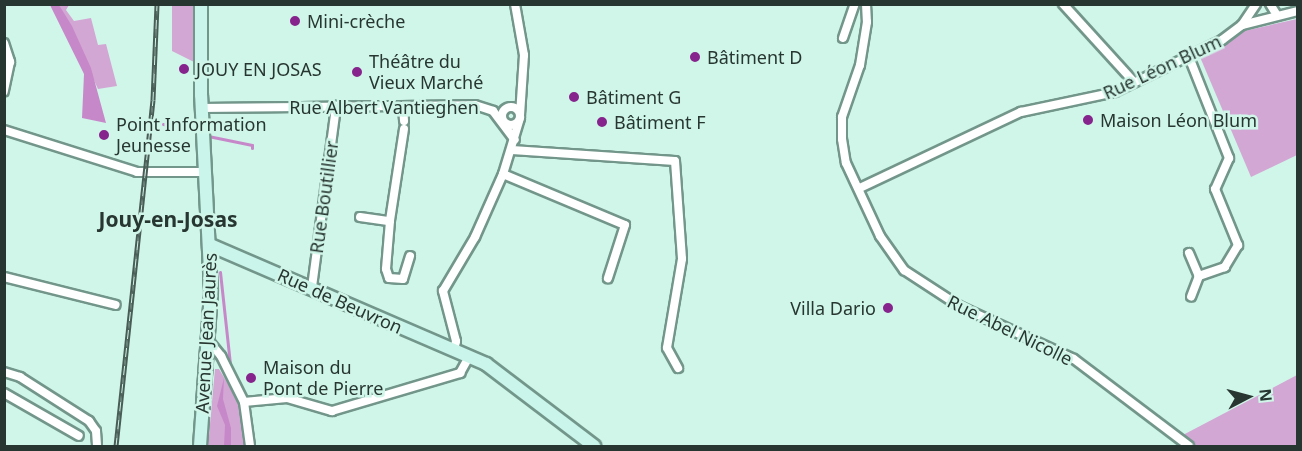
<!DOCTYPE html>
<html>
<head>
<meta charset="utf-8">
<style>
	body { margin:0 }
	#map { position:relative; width:1302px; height:451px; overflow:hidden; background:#d0f6e9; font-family:"Noto Sans",sans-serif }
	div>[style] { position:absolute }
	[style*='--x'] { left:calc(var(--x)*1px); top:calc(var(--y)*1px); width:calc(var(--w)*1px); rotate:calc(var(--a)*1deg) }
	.green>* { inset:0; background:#d3a7d4 }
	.water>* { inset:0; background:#c788c9 }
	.stream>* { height:3px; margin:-1.5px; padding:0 1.5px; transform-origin:1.5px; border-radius:1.5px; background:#c788c9 }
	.roads { filter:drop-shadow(2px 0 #73968b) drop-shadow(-2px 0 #73968b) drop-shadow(0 2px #73968b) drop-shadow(0 -2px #73968b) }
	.street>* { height:8px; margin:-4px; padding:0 4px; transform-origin:4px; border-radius:4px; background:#fff }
	.street>.ring { margin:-4px; padding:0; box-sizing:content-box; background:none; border:8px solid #fff; border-radius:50% }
	.secondary>* { height:12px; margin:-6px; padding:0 6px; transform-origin:6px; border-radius:6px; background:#caf5ea }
	.rail>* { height:5px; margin-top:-2.5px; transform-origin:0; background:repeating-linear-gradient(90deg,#d0f6e9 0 9px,#495d56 0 18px); box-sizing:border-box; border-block:2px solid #495d56 }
	.dots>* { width:16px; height:16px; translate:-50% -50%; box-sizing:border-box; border:3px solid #d0f6e9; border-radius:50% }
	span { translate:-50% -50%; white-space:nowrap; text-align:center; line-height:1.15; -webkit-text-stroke:5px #d0f6e9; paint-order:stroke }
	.poi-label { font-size:18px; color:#273631 }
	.left { translate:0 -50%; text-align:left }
	.right { translate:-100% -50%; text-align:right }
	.street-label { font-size:18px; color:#273631 }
	.quarter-label { font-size:21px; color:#273631; font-weight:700 }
	.frame { position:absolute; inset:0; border:6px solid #273631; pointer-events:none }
	.north { position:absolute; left:1218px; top:367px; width:60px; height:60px; -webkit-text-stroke:4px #d0f6e9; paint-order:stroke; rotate:84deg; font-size:16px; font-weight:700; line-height:24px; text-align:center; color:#273631 }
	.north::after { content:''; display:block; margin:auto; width:21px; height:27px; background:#273631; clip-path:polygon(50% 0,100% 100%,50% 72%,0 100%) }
</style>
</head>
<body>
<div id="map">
	<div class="green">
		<div style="clip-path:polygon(59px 5px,69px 5px,66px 10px,74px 21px,91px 18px,98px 45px,106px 44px,117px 86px,98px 89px)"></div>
		<div style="clip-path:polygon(172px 5px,195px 5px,194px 62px,172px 51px)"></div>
		<div style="clip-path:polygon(1297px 19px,1297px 155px,1251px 177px,1200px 57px,1244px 31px)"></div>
		<div style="clip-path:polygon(215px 369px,219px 369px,240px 404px,248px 446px,208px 446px)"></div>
		<div style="clip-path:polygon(1297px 375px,1297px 446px,1194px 446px,1181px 436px)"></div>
	</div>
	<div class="water">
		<div style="clip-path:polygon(50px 5px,59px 5px,72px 26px,91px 68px,106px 123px,82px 118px,84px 74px)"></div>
		<div style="clip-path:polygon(224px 378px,223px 399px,231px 428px,231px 446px,224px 446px,225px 425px,217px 406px)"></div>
	</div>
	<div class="stream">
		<div style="--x:163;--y:124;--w:32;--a:11"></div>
		<div style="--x:208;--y:136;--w:45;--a:11.6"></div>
		<div style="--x:252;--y:145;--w:3;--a:90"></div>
		<div style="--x:220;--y:272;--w:93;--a:83.8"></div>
	</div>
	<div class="roads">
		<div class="street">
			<div style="--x:515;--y:4;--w:52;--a:80"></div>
			<div style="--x:524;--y:55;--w:60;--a:93.8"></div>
			<div style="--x:866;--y:4;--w:18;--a:87"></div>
			<div style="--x:867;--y:22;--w:44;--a:99.2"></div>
			<div style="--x:860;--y:65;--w:55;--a:109.1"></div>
			<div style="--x:842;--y:117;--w:22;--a:90"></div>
			<div style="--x:842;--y:139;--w:24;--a:81"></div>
			<div style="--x:846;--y:163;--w:81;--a:65"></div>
			<div style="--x:880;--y:236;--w:42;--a:54.8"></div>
			<div style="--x:904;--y:270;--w:68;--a:33"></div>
			<div style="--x:961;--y:307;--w:124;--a:24.7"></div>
			<div style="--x:1074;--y:359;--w:144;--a:37.1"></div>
			<div style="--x:1063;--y:4;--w:104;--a:47.7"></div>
			<div style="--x:1270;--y:4;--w:13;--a:58"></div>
			<div style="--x:1242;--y:25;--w:25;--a:-56"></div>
			<div style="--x:843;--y:38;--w:36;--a:-71"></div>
			<div style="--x:4;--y:43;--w:20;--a:72"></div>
			<div style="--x:10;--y:62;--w:30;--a:102"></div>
			<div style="--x:1189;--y:57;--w:109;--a:68.4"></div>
			<div style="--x:1229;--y:158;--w:34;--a:114"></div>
			<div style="--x:1215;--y:189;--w:61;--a:67.7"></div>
			<div style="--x:1238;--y:245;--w:26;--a:121"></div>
			<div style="--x:1225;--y:267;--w:28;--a:161"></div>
			<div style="--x:1199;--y:276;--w:22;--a:111"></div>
			<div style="--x:403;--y:106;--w:15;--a:86"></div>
			<div class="ring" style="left:502px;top:107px;width:10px;height:10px"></div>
			<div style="--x:201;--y:108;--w:274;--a:-0.6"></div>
			<div style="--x:475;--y:105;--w:19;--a:18"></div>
			<div style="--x:493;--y:111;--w:36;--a:53"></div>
			<div style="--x:404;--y:129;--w:93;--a:98.7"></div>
			<div style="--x:390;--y:221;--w:48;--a:94.8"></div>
			<div style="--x:386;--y:269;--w:9;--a:72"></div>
			<div style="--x:389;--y:278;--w:14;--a:4"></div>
			<div style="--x:403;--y:279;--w:24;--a:-73"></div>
			<div style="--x:4;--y:130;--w:139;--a:17.5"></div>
			<div style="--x:137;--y:172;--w:69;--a:0"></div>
			<div style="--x:512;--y:150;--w:163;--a:3.9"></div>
			<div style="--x:675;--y:161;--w:98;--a:85.9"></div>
			<div style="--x:682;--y:259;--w:90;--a:99.6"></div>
			<div style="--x:667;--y:348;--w:23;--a:61"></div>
			<div style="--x:503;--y:174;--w:132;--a:22.7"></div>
			<div style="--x:625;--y:225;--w:56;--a:107.8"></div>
			<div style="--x:860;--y:188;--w:178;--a:-25.3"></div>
			<div style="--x:1021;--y:112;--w:96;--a:-12"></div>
			<div style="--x:1115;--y:92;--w:119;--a:-25.9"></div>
			<div style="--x:1222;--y:40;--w:25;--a:-37"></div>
			<div style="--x:1242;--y:25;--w:58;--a:-14"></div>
			<div style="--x:360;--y:217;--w:30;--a:8"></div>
			<div style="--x:1189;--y:253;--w:25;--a:67"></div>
			<div style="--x:4;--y:277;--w:115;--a:14"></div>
			<div style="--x:312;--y:287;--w:183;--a:-82.4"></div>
			<div style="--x:208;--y:340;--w:21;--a:51"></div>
			<div style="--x:221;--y:356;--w:51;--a:63.4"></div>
			<div style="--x:244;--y:402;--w:44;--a:82.2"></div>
			<div style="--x:454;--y:350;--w:9;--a:-77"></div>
			<div style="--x:456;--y:341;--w:52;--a:-104.6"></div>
			<div style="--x:443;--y:291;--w:63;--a:-59.3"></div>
			<div style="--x:475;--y:237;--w:69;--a:-66"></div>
			<div style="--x:503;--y:174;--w:59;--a:-73.1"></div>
			<div style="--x:4;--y:372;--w:17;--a:17"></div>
			<div style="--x:20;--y:377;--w:82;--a:32.5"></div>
			<div style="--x:89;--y:421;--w:12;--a:55"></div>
			<div style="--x:96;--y:431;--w:15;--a:86"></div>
			<div style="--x:4;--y:393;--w:86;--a:29.8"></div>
			<div style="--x:244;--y:402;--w:43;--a:-5.3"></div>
			<div style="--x:287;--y:398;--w:47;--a:16.1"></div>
			<div style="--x:332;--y:411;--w:134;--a:-16.5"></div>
			<div style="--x:460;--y:373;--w:18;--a:-61"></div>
		</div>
		<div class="secondary">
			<div style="--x:210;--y:245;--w:301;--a:23.3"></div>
			<div style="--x:486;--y:364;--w:136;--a:37.2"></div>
			<div style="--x:200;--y:446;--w:155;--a:-85.9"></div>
			<div style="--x:211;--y:291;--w:196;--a:-92.9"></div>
			<div style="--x:201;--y:95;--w:91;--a:-90"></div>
		</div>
	</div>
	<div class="rail">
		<div style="--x:116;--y:446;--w:348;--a:-83.9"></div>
		<div style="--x:153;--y:100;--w:96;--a:-87.6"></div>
	</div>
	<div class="dots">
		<div style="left:295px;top:21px;background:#86238c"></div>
		<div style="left:695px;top:57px;background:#86238c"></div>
		<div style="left:184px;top:69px;background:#86238c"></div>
		<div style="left:357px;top:72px;background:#86238c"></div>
		<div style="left:574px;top:97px;background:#86238c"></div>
		<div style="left:1088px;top:120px;background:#86238c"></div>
		<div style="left:602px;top:122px;background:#86238c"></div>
		<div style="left:104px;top:135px;background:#86238c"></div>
		<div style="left:888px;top:308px;background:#86238c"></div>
		<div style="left:251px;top:378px;background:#86238c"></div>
	</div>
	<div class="poi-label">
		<span class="left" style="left:307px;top:21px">Mini-crèche</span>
		<span class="left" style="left:707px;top:57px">Bâtiment D</span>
		<span class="left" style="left:369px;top:72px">Théâtre du<br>Vieux Marché</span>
		<span class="left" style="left:196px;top:69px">JOUY EN JOSAS</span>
		<span class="left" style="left:586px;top:97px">Bâtiment G</span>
		<span class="left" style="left:1100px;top:120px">Maison Léon Blum</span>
		<span class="left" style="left:614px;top:122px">Bâtiment F</span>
		<span class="left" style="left:116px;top:135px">Point Information<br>Jeunesse</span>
		<span class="right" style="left:876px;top:308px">Villa Dario</span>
		<span class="left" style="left:263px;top:378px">Maison du<br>Pont de Pierre</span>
	</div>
	<div class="street-label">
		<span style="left:1162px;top:67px;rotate:-25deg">Rue Léon Blum</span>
		<span style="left:384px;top:107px">Rue Albert Vantieghen</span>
		<span style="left:324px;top:197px;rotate:-82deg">Rue Boutillier</span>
		<span style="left:340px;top:301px;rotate:24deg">Rue de Beuvron</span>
		<span style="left:1010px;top:330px;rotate:26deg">Rue Abel Nicolle</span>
		<span style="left:206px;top:333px;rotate:-87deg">Avenue Jean Jaurès</span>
	</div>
	<div class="quarter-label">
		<span style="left:168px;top:219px">Jouy-en-Josas</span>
	</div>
	<div class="frame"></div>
	<div class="north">N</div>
</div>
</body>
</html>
